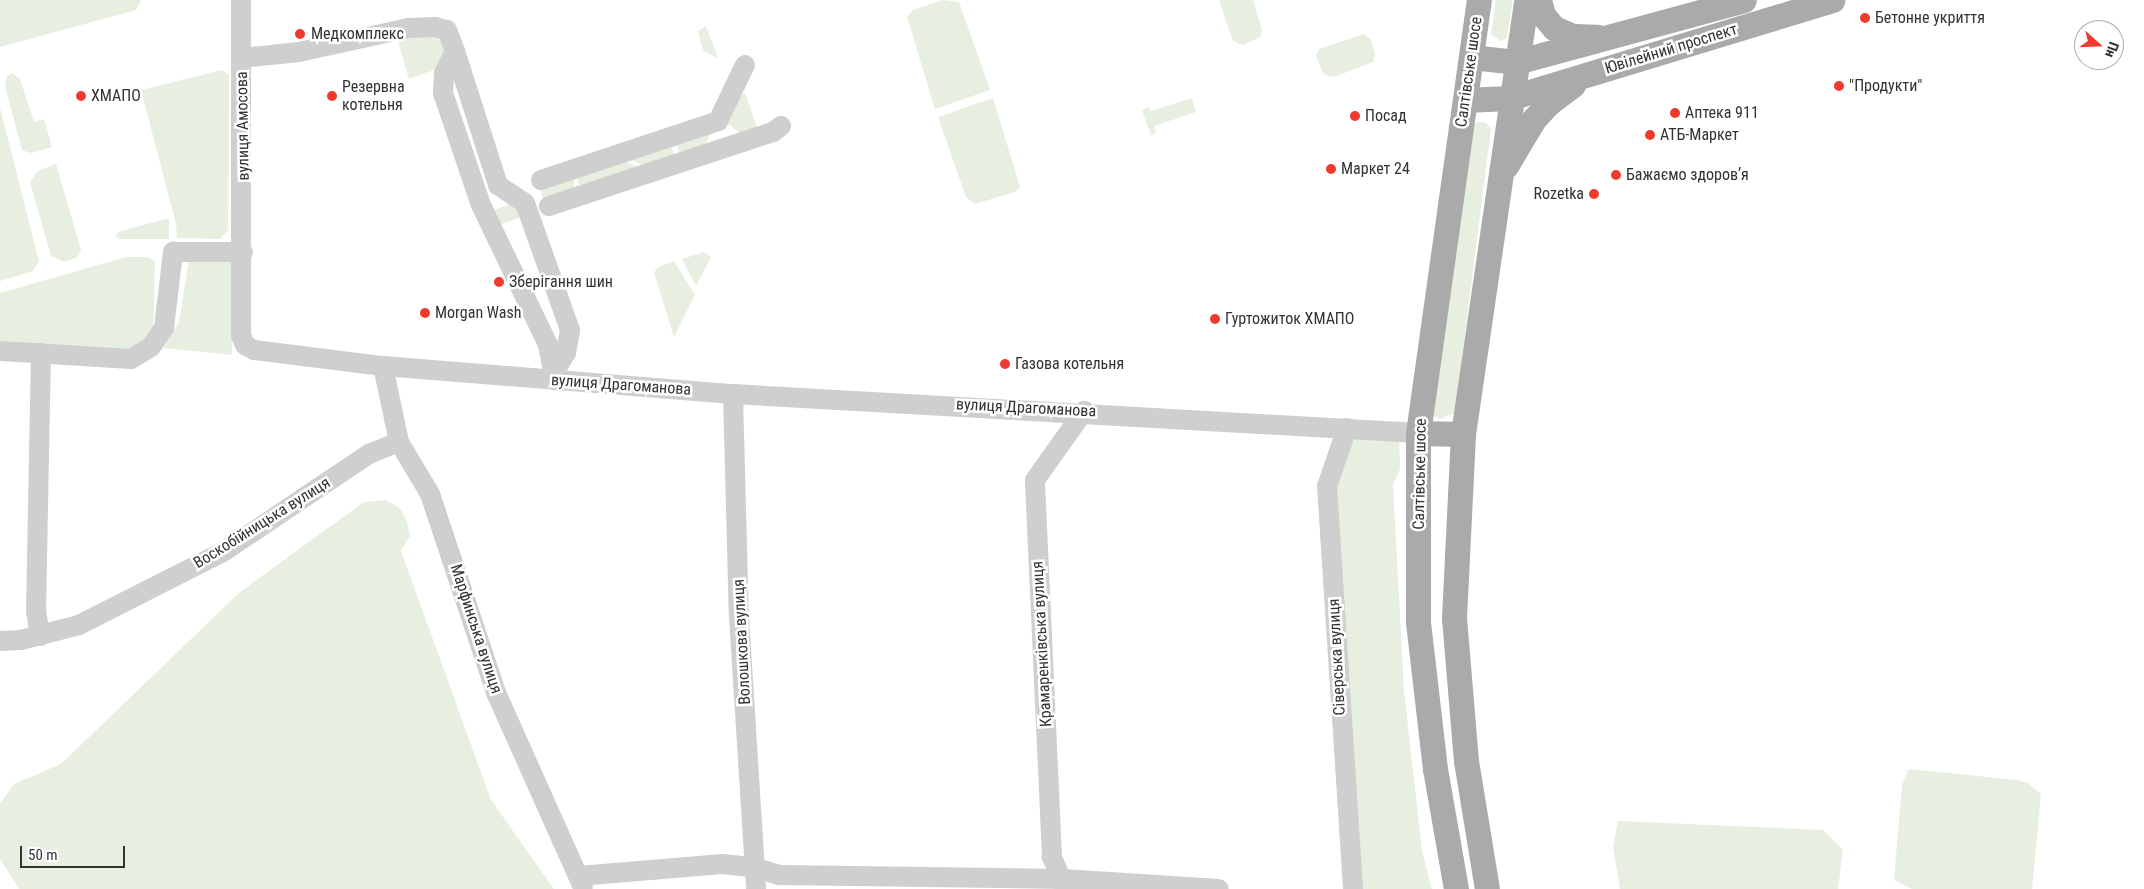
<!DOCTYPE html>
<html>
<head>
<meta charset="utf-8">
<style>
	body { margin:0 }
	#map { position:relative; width:2144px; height:889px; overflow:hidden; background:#fff; font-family:"Roboto Condensed",sans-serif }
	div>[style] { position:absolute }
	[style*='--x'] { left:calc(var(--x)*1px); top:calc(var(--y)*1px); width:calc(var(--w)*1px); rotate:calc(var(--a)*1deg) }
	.green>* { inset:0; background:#e6efe0 }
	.minor>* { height:20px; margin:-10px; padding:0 10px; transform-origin:10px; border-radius:10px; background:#cfcfcf }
	.major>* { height:25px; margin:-12.5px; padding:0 12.5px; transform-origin:12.5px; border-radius:12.5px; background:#aaa }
	.dots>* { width:14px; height:14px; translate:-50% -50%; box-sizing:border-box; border:2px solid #fff; border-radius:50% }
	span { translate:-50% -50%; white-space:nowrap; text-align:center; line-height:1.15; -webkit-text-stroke:5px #fff; paint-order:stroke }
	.poi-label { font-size:16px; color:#323232 }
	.left { translate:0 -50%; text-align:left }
	.right { translate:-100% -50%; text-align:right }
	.street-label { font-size:16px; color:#323232 }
	.north { position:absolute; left:2074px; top:20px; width:50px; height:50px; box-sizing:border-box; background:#fff; border:1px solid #adadad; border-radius:50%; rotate:110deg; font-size:14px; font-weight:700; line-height:20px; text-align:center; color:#323232 }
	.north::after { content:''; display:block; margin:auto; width:18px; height:22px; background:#ee3b2e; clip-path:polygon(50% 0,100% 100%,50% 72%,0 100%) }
	.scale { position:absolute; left:20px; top:846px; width:105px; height:22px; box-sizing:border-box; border:2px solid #323232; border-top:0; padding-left:6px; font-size:15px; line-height:18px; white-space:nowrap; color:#323232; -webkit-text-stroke:4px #fff; paint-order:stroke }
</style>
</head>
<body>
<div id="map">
	<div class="green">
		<div style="clip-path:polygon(0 0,141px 0,136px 10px,0 47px)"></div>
		<div style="clip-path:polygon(942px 0,959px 2px,990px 90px,935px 109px,907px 17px,913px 10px)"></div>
		<div style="clip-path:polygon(1219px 0,1253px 0,1262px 30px,1260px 37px,1243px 45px,1233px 41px)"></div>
		<div style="clip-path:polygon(1496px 0,1513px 0,1507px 38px,1501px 41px,1491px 35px)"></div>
		<div style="clip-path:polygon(706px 26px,718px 58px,703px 51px,698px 31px)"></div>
		<div style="clip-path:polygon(433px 31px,447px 39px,442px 67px,409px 79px,397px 38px)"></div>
		<div style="clip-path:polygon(1364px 34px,1370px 38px,1375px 54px,1373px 62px,1334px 77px,1324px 75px,1316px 56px,1319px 49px)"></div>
		<div style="clip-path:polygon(222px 70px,229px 75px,228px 230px,220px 239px,177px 238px,176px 224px,141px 90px)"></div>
		<div style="clip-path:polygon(12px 73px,20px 79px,34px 122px,44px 119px,52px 147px,31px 153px,22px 150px,5px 86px,7px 76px)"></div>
		<div style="clip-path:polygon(745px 93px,758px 131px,744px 136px,724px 121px,734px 100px)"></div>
		<div style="clip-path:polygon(993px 98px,1020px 187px,1015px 192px,975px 204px,966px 197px,938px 117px)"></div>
		<div style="clip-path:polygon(1192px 98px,1196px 112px,1154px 126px,1156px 133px,1151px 135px,1142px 110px,1149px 107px,1151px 111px)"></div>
		<div style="clip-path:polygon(0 108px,39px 261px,33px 271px,0 281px)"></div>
		<div style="clip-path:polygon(1477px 122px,1485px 122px,1491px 128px,1455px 413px,1440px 419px,1432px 416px,1472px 126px)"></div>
		<div style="clip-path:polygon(713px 126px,703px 151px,681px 158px,675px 139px)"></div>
		<div style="clip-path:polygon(670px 141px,674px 157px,646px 167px,624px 156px)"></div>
		<div style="clip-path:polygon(619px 159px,640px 168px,584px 188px,578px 183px,577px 179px)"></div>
		<div style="clip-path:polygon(56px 164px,81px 250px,78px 257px,64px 262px,51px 256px,30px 182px,38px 171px)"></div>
		<div style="clip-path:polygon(573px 178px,575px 189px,544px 201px,538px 185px)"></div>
		<div style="clip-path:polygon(512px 203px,523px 216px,500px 225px,494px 210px)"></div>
		<div style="clip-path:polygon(169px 218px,169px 239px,119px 239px,115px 236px,118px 232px)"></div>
		<div style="clip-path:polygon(704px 252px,711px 257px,696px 286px,682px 259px)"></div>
		<div style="clip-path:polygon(126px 257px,148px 257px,155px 262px,153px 339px,127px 350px,0 342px,0 293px)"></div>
		<div style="clip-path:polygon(189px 260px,231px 261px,235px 267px,232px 355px,163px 348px,179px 322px)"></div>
		<div style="clip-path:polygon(674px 261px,695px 295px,674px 337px,654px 272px,659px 267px)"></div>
		<div style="clip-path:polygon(485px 306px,489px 307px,489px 312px,473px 319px,467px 317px,469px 312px)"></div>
		<div style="clip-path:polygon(1347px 428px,1399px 431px,1400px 469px,1393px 485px,1404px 691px,1422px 851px,1432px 889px,1353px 889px,1327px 486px)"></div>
		<div style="clip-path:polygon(386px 500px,400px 508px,407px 521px,410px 536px,401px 551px,491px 800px,554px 889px,19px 889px,0 859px,0 804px,14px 784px,61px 764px,240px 592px,364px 502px)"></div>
		<div style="clip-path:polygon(1909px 769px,2016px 780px,2028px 783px,2041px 794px,2032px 889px,1912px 889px,1894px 880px,1902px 785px)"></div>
		<div style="clip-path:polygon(1618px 821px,1823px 830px,1843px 850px,1838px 889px,1620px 889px,1613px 847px)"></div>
	</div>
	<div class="minor">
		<div style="--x:241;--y:0;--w:335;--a:90"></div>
		<div style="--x:241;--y:335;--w:11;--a:68"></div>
		<div style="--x:245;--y:345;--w:10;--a:29"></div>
		<div style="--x:254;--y:350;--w:130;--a:7.1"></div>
		<div style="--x:383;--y:366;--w:351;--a:4.6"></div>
		<div style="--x:733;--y:394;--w:686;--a:3.26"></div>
		<div style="--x:455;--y:51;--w:141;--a:72.2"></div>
		<div style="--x:498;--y:185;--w:32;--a:34"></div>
		<div style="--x:525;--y:203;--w:135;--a:70.5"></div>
		<div style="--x:570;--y:330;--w:23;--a:100"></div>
		<div style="--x:566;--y:353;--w:22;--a:122"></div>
		<div style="--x:242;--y:58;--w:57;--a:-6"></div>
		<div style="--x:299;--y:52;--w:112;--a:-12.4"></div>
		<div style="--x:408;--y:28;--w:27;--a:-2"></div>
		<div style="--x:435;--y:27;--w:12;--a:14"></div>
		<div style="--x:447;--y:30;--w:22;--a:69"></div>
		<div style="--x:455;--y:51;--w:25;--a:116"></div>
		<div style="--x:444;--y:74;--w:19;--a:93"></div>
		<div style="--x:443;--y:93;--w:118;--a:71.3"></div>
		<div style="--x:481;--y:205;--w:155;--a:64.4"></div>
		<div style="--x:548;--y:345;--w:36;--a:79"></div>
		<div style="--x:541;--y:180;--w:187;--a:-18.4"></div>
		<div style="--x:718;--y:121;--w:62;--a:-64.3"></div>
		<div style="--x:549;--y:206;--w:236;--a:-18.3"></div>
		<div style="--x:773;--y:132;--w:10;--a:-37"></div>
		<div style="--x:0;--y:351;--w:131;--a:3.5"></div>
		<div style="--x:131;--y:359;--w:23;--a:-31"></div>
		<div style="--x:151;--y:347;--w:23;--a:-56"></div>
		<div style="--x:164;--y:328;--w:77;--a:-83.2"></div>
		<div style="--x:173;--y:252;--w:70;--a:0"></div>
		<div style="--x:383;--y:366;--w:78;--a:78.1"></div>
		<div style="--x:399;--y:442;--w:61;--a:59.2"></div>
		<div style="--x:430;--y:494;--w:212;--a:71.6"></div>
		<div style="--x:497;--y:695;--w:210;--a:65.9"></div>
		<div style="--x:733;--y:394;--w:223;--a:88.5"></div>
		<div style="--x:739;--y:617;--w:273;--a:86.4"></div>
		<div style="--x:1347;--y:428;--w:61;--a:109"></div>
		<div style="--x:1327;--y:486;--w:404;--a:86.3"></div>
		<div style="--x:40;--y:636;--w:24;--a:-99"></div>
		<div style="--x:36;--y:612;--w:259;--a:-88.9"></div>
		<div style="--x:0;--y:641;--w:21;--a:-3"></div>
		<div style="--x:21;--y:640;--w:60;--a:-14.5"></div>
		<div style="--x:79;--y:625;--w:161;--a:-26.9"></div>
		<div style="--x:223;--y:552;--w:176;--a:-33.9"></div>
		<div style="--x:369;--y:454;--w:32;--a:-22"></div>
		<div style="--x:579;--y:876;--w:144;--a:-4.8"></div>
		<div style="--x:722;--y:864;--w:31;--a:6"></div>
		<div style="--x:753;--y:867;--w:27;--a:17"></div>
		<div style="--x:779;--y:875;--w:284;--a:0.8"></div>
		<div style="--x:1063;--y:879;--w:156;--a:3.7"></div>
		<div style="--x:1066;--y:889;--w:35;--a:-114"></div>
		<div style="--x:1052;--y:857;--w:377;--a:-92.6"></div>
		<div style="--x:1035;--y:480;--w:85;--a:-54.6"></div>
	</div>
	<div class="major">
		<div style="--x:1539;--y:0;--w:16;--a:75"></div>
		<div style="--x:1543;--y:15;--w:17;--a:50"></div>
		<div style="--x:1554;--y:28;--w:21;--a:23"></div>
		<div style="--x:1573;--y:36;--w:24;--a:2"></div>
		<div style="--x:1471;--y:57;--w:45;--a:6.3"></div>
		<div style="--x:1516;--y:62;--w:236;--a:-15.2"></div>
		<div style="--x:1465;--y:100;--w:45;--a:-2.5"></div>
		<div style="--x:1510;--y:98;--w:337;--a:-16.9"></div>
		<div style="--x:1506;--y:166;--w:55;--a:-59.2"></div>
		<div style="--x:1534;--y:119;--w:22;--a:-47"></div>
		<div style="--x:1549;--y:103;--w:30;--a:-37"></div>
		<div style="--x:1418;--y:433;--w:45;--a:1.3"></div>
		<div style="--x:1456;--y:889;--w:122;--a:-99.9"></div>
		<div style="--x:1435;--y:769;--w:149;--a:-96.6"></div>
		<div style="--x:1418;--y:621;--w:188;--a:-90"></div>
		<div style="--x:1418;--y:433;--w:437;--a:-82"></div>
		<div style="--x:1487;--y:889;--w:130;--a:-99.3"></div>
		<div style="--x:1466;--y:761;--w:144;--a:-94.8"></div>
		<div style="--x:1454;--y:618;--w:184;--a:-87.2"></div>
		<div style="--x:1463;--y:434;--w:439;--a:-81.7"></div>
	</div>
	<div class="dots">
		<div style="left:1865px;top:18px;background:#ee3b2e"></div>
		<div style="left:300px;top:34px;background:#ee3b2e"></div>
		<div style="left:1839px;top:86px;background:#ee3b2e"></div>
		<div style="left:81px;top:96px;background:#ee3b2e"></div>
		<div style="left:332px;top:96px;background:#ee3b2e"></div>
		<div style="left:1675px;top:113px;background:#ee3b2e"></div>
		<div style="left:1355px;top:116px;background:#ee3b2e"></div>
		<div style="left:1650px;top:135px;background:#ee3b2e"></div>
		<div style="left:1331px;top:169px;background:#ee3b2e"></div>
		<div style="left:1616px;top:175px;background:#ee3b2e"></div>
		<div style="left:1594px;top:194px;background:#ee3b2e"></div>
		<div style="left:499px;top:282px;background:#ee3b2e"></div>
		<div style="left:425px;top:313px;background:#ee3b2e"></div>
		<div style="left:1215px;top:319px;background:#ee3b2e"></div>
		<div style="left:1005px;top:364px;background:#ee3b2e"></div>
	</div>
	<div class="poi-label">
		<span class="left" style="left:1875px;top:18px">Бетонне укриття</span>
		<span class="left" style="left:311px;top:34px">Медкомплекс</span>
		<span class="left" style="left:1849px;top:86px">"Продукти"</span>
		<span class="left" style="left:342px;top:96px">Резервна<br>котельня</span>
		<span class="left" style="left:91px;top:96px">ХМАПО</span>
		<span class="left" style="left:1685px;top:113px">Аптека 911</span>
		<span class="left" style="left:1365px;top:116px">Посад</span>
		<span class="left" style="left:1660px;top:135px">АТБ-Маркет</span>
		<span class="left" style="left:1341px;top:169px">Маркет 24</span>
		<span class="left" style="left:1626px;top:175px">Бажаємо здоровʼя</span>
		<span class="right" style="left:1584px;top:194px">Rozetka</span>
		<span class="left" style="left:509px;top:282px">Зберігання шин</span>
		<span class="left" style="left:435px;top:313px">Morgan Wash</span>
		<span class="left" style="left:1225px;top:319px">Гуртожиток ХМАПО</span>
		<span class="left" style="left:1015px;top:364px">Газова котельня</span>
	</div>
	<div class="street-label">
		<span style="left:1671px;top:49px;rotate:-17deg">Ювілейний проспект</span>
		<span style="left:1469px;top:72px;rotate:-82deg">Салтівське шосе</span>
		<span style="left:243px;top:126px;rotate:-91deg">вулиця Амосова</span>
		<span style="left:621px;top:385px;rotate:4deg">вулиця Драгоманова</span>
		<span style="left:1026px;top:408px;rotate:3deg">вулиця Драгоманова</span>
		<span style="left:1420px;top:474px;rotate:-89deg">Салтівське шосе</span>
		<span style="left:262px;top:523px;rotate:-32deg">Воскобійницька вулиця</span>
		<span style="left:476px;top:629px;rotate:72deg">Марфинська вулиця</span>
		<span style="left:742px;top:642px;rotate:-93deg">Волошкова вулиця</span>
		<span style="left:1042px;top:644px;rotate:-93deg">Крамаренківська вулиця</span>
		<span style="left:1337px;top:657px;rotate:-93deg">Сіверська вулиця</span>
	</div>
	<div class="north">Пн</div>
	<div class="scale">50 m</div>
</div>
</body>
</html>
